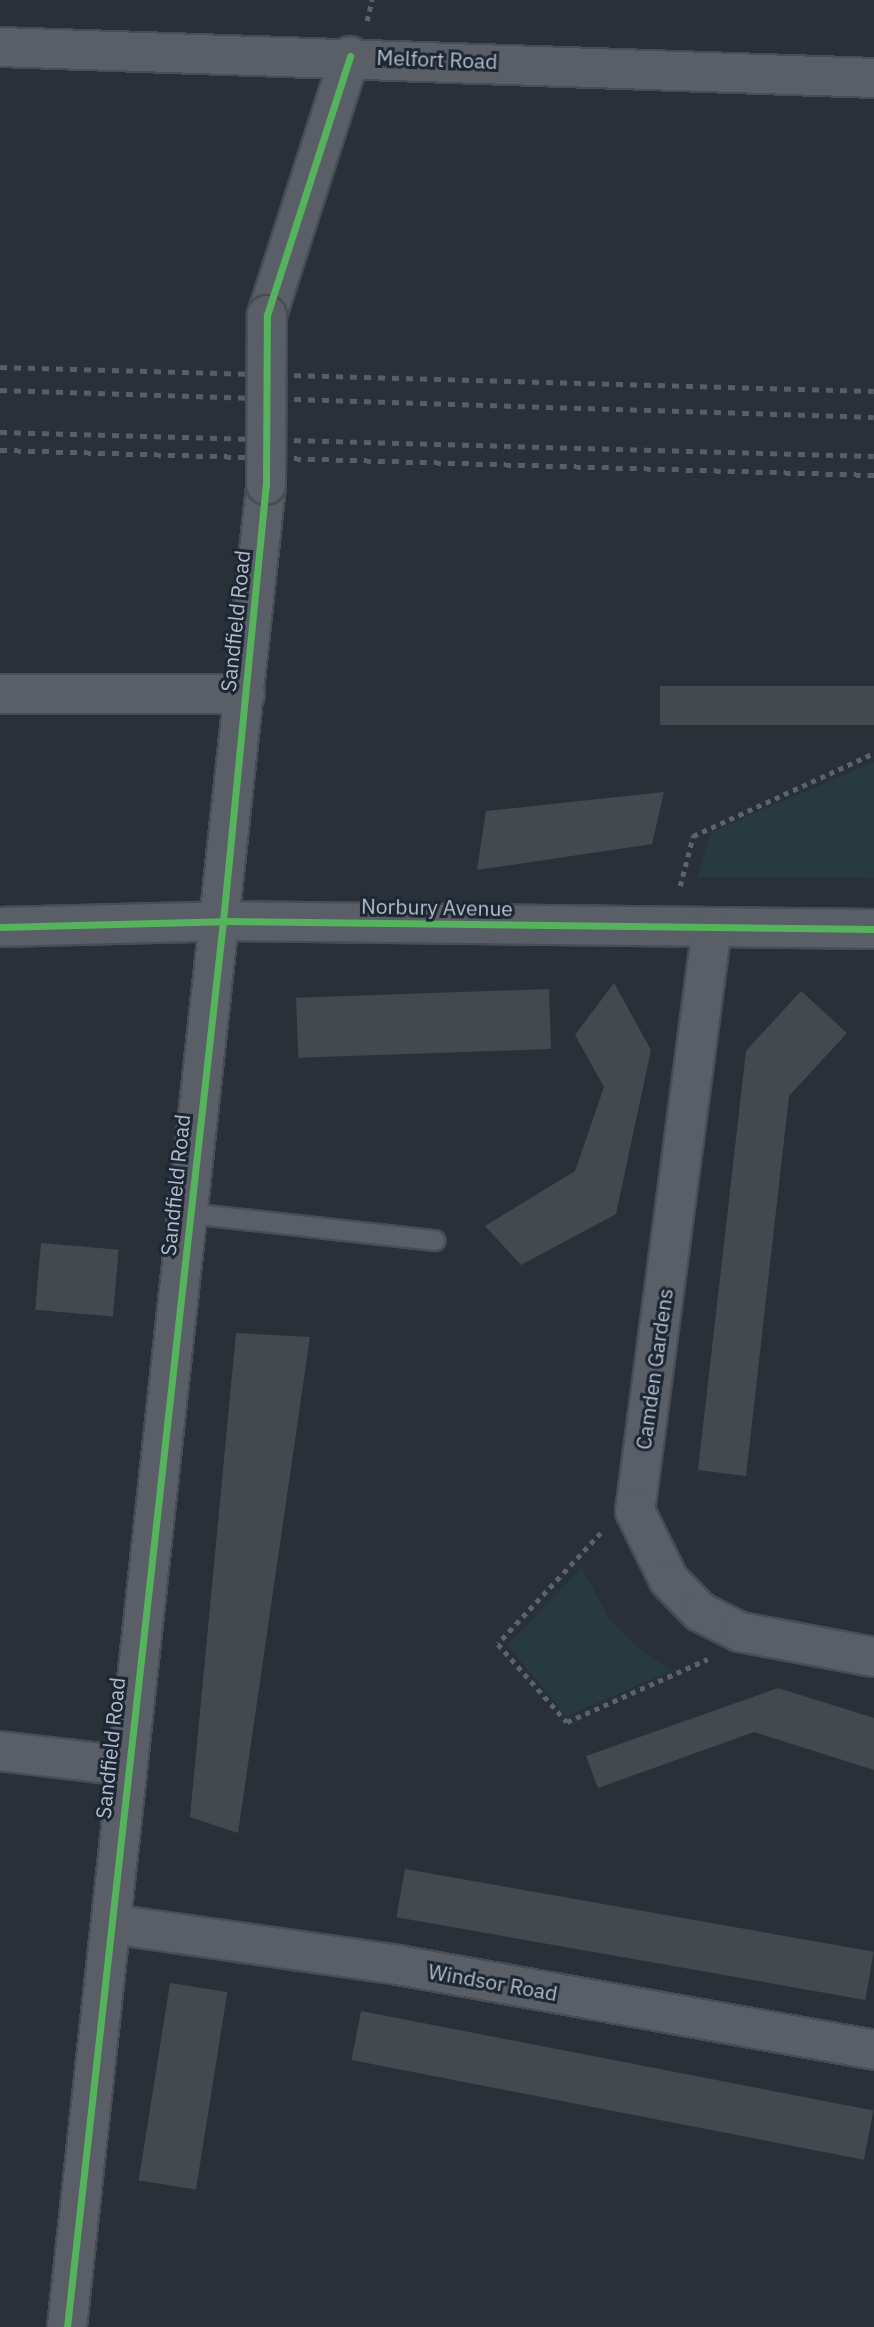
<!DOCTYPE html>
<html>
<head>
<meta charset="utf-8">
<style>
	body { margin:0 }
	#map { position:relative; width:874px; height:2327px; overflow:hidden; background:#2a3038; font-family:"IBM Plex Sans",sans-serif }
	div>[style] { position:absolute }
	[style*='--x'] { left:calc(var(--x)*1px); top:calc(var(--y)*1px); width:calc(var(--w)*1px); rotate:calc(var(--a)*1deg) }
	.green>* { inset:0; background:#273a3e }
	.building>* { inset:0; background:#444950; transform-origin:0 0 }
	.path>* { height:4.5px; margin-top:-2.25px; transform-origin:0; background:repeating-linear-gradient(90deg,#5d636a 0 5px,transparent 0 10px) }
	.roads { filter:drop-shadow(2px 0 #484c53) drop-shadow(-2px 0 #484c53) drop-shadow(0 2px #484c53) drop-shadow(0 -2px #484c53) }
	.lane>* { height:19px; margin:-9.5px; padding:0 9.5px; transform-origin:9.5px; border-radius:9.5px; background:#5a5e66 }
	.street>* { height:38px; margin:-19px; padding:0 19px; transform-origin:19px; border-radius:19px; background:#5a5e66 }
	.rail>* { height:5px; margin-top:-2.5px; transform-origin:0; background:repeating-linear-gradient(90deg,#595d64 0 7px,transparent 0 14px) }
	.bridges { filter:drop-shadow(2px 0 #484c53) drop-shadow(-2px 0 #484c53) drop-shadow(0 2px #484c53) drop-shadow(0 -2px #484c53) }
	.street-bridge>* { height:38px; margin:-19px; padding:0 19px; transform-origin:19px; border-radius:19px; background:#5a5e66 }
	.cycleway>* { height:7px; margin:-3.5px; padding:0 3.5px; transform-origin:3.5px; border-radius:3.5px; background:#56b35d }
	span { translate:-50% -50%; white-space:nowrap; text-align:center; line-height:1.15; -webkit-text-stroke:6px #1d2633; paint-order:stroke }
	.street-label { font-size:21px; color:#b4bcc9 }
</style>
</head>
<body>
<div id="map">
	<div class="green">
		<div style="clip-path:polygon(874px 762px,874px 878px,697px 877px,711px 832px)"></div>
		<div style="clip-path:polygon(582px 1568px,609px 1619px,645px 1654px,673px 1670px,567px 1716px,507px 1645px)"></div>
	</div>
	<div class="building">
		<div style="left:874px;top:686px;width:39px;height:214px;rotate:90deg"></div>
		<div style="clip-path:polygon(664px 792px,652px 844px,477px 870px,486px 811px)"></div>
		<div style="clip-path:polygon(614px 983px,651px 1050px,616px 1214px,521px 1265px,485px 1226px,575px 1171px,604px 1087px,575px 1035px)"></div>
		<div style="left:549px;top:989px;width:60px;height:253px;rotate:88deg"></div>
		<div style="clip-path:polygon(801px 991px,847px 1033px,789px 1096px,746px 1476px,698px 1470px,746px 1051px)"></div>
		<div style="left:41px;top:1243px;width:78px;height:67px;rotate:5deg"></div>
		<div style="clip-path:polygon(236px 1333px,310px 1337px,238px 1833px,190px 1817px)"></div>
		<div style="clip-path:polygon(778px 1688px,874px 1718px,874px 1770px,754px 1732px,598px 1788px,586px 1756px)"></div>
		<div style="left:405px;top:1869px;width:476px;height:49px;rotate:10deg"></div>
		<div style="left:170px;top:1983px;width:58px;height:200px;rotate:9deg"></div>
		<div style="left:361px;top:2011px;width:522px;height:50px;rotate:11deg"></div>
	</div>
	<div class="path">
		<div style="--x:367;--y:21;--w:22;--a:-77"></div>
		<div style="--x:680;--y:886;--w:52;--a:-75.4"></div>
		<div style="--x:693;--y:836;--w:199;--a:-24.6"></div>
		<div style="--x:601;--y:1533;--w:151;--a:132.9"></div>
		<div style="--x:498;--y:1644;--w:104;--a:48.5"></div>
		<div style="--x:567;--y:1722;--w:154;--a:-24.1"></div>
	</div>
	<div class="roads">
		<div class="lane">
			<div style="--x:189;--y:1213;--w:247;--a:6.3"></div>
		</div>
		<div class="street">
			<div style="--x:0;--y:47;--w:875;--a:2.03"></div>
			<div style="--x:267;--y:315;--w:272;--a:-72.2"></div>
			<div style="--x:0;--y:694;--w:245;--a:0"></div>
			<div style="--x:0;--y:927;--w:223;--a:-1.5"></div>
			<div style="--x:223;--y:921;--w:651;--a:0.7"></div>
			<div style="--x:712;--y:927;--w:589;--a:97.51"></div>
			<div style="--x:635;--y:1511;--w:77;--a:63.8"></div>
			<div style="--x:669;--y:1580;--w:45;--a:45.9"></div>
			<div style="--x:700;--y:1612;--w:45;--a:26.6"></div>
			<div style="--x:740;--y:1632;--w:136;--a:10.6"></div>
			<div style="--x:0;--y:1751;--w:126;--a:6.8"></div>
			<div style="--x:111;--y:1924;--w:290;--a:8.1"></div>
			<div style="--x:398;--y:1965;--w:484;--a:10.1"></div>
			<div style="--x:67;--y:2327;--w:1853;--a:-83.83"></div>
		</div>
	</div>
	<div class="rail">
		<div style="--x:0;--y:367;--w:874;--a:1.57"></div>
		<div style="--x:0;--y:390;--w:874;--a:1.77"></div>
		<div style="--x:0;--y:432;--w:874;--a:1.57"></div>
		<div style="--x:0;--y:450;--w:874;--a:1.64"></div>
	</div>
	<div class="bridges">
		<div class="street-bridge">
			<div style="--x:266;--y:485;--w:170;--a:-89.7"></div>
		</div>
	</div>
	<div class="cycleway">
		<div style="--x:0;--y:927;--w:223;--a:-1.5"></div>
		<div style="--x:223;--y:921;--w:651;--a:0.7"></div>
		<div style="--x:67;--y:2327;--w:1415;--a:-83.67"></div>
		<div style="--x:223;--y:921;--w:438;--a:-84.4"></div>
		<div style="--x:266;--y:485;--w:170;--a:-89.7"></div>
		<div style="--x:267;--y:315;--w:272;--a:-72.2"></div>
	</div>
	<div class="street-label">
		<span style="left:437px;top:59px;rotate:2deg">Melfort Road</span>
		<span style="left:235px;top:621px;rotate:-84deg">Sandfield Road</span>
		<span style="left:437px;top:907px;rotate:1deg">Norbury Avenue</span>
		<span style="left:175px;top:1185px;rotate:-84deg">Sandfield Road</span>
		<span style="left:654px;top:1369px;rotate:-82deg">Camden Gardens</span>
		<span style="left:110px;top:1748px;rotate:-84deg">Sandfield Road</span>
		<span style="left:493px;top:1982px;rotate:10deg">Windsor Road</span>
	</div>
</div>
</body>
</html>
